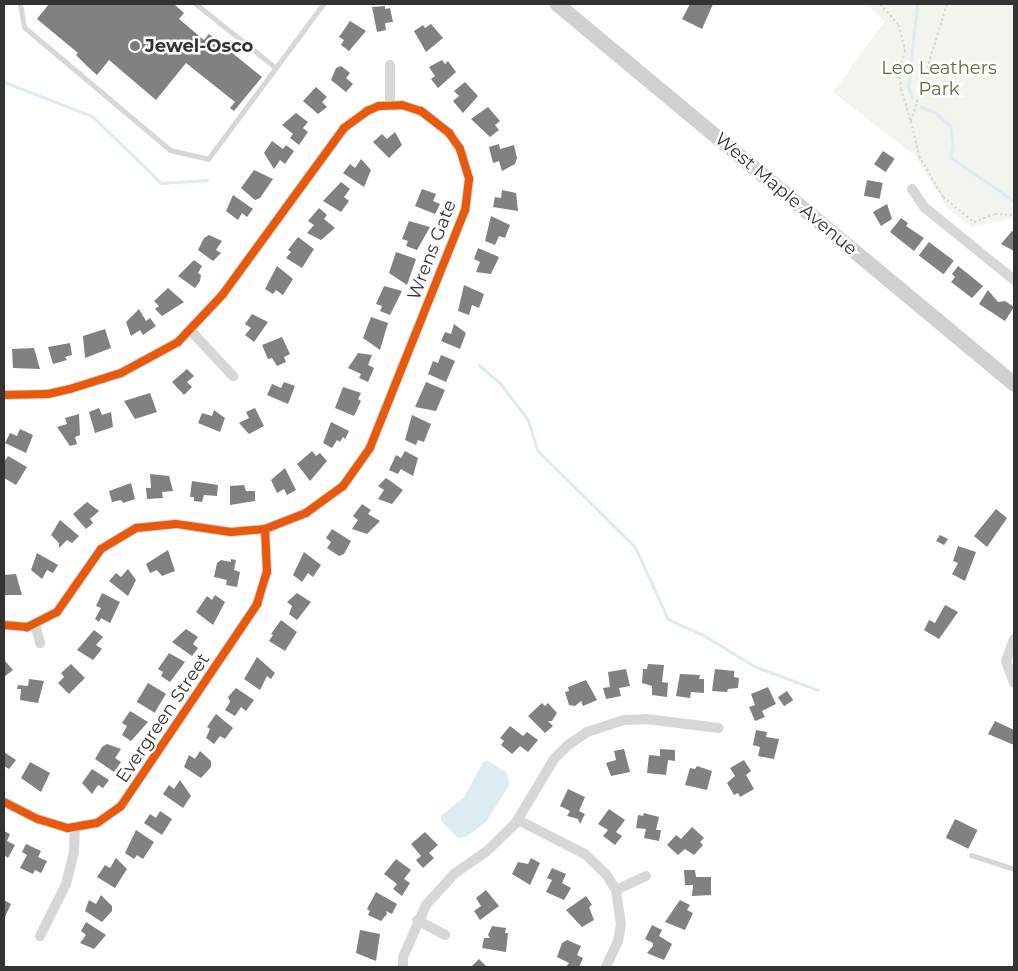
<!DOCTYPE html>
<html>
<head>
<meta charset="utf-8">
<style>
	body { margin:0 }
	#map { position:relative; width:1018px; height:971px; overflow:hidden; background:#fff; font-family:Montserrat,sans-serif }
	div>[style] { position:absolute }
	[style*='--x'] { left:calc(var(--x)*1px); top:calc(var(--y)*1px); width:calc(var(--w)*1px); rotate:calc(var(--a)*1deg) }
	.green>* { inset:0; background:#f1f5ed }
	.water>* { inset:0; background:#ddebf3 }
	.stream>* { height:3px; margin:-1.5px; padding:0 1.5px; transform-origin:1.5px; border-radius:1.5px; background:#ddebf3 }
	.building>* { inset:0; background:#818181; transform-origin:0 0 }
	.path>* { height:2px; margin-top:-1px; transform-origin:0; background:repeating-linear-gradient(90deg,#d6d6d6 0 2.5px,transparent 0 5px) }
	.lane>* { height:5px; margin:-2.5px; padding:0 2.5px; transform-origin:2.5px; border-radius:2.5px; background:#d7d7d7 }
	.street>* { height:10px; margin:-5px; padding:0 5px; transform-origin:5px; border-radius:5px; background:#d7d7d7 }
	.secondary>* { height:15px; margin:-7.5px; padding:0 7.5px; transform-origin:7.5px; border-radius:7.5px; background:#d0d0d0 }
	.cycleway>* { height:8px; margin:-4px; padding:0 4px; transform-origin:4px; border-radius:4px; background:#e8590c }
	.dots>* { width:14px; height:14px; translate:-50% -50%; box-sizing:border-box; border:2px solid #fff; border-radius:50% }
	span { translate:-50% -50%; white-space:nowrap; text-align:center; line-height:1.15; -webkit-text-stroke:5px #fff; paint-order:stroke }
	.poi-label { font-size:18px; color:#333; font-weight:700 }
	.left { translate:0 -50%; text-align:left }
	.park-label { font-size:18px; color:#56703f }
	.street-label { font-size:18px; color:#333 }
	.frame { position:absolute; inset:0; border:5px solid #333; pointer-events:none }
</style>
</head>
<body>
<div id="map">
	<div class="green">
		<div style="clip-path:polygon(866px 4px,1014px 4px,1014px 218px,972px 227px,948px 209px,915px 156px,833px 92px,885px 21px)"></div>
	</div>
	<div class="water">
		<div style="clip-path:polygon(488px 761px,506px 772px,510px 784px,486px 822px,466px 837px,458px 838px,441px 821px,441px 816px,464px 797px,483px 762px)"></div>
	</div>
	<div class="stream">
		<div style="--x:4;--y:82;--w:94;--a:21.1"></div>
		<div style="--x:92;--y:116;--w:96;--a:44.2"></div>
		<div style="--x:161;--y:183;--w:46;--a:-3.7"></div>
		<div style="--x:912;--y:97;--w:11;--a:-112"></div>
		<div style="--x:908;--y:87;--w:83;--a:-83.8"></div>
		<div style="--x:921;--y:107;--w:15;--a:20"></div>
		<div style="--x:935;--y:112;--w:21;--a:43"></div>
		<div style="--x:950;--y:126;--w:21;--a:82"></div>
		<div style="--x:953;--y:147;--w:10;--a:107"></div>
		<div style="--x:950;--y:157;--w:78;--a:34.5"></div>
		<div style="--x:479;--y:365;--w:28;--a:41"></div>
		<div style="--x:500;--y:383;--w:46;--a:52.9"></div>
		<div style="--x:528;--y:420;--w:31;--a:73"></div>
		<div style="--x:537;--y:450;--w:138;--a:44.7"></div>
		<div style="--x:635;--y:547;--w:79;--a:65.4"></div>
		<div style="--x:668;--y:619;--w:41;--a:24.7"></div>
		<div style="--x:705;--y:636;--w:57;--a:31.5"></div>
		<div style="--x:754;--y:666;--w:68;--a:20.6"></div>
	</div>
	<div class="building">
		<div style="clip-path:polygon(49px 4px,174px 4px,184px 13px,179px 19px,204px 40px,209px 34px,262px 77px,234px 111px,230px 108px,235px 102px,186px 63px,156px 100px,109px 60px,97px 75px,87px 66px,76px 55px,78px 53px,37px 19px)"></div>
		<div style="clip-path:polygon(690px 4px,713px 4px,702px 29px,682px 19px)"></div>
		<div style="clip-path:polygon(385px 6px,385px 9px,390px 8px,393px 22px,385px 23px,386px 30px,377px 32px,372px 7px)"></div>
		<div style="clip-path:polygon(350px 21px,366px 31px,349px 51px,341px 45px,344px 40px,339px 37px)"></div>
		<div style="clip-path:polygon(431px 24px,443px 38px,426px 52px,414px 31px,423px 25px,425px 28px)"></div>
		<div style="clip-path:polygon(442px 60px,445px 64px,448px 61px,456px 72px,438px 88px,431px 79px,435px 76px,429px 67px)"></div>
		<div style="clip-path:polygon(341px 66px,350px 73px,346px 78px,353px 84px,346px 92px,331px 80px,336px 68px)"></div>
		<div style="clip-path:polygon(465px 82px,478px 96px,463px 113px,453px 101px,459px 96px,454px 91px)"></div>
		<div style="clip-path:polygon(316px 87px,327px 97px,322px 102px,327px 107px,318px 114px,303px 101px)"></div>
		<div style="clip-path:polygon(488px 107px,500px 121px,495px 125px,499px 130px,490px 137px,471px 119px)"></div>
		<div style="clip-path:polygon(296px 113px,308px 122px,303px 128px,308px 132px,299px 145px,290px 138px,293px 134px,282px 125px)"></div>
		<div style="clip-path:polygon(395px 132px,402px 145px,389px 158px,373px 142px,382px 134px,387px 139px)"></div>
		<div style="clip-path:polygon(272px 141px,283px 149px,286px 145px,294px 151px,285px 164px,280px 160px,274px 169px,264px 153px)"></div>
		<div style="clip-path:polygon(499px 144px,500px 149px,514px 145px,517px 158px,515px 164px,502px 171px,499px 161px,493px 163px,489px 147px)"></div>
		<div style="left:883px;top:151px;width:14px;height:16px;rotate:34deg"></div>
		<div style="clip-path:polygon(361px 159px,371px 170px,364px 187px,343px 173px,350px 164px,355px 168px)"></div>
		<div style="clip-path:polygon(254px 170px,273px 179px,260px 198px,255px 200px,241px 188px)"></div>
		<div style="left:867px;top:180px;width:16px;height:16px;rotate:11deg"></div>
		<div style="clip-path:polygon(341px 182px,350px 189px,344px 197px,349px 201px,341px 212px,323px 201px)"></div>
		<div style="clip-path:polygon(422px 189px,436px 194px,433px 201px,440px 204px,435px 214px,415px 206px)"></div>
		<div style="clip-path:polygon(502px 190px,516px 193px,518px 211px,493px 207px,495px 197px,501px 198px)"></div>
		<div style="clip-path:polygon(233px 195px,253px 209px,247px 217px,242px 213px,238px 220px,226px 211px)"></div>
		<div style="clip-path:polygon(887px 204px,892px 219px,881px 226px,873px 212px)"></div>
		<div style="clip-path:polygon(319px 208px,327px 215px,324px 219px,335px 228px,321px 240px,307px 233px,314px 225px,308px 221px)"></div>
		<div style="clip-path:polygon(491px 216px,510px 225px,505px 238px,499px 236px,495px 245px,485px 241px)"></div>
		<div style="clip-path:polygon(901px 218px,908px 223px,906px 226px,924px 238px,914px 251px,890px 232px)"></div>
		<div style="clip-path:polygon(409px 221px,430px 227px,417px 250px,406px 246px,408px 241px,402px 239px)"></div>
		<div style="clip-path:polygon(1012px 231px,1014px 232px,1014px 251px,1001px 244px)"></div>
		<div style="clip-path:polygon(209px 235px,222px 241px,216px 250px,221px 253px,213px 261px,198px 250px,204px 238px)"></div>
		<div style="clip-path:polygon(298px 237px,314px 249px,302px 268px,286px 258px,291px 252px,288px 250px)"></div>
		<div style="left:929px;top:242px;width:31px;height:17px;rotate:37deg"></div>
		<div style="clip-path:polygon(478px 248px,499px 257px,491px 274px,476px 272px,480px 262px,474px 259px)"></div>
		<div style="clip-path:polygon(396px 252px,416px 259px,407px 285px,389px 273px)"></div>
		<div style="clip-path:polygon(194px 260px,202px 266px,198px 273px,201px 275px,200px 281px,195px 288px,178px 276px)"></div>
		<div style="clip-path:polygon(277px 266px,293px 279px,283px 295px,276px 290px,273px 294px,265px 289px)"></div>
		<div style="clip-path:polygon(958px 266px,983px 286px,972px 298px,951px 282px,955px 277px,952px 274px)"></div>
		<div style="clip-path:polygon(464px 285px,484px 294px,479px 308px,472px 305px,469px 315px,458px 311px)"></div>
		<div style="clip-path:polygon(384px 286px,402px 291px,390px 315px,380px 311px,382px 306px,376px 304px)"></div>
		<div style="clip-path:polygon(168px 288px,184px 302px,162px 316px,155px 309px,159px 306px,154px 301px)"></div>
		<div style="clip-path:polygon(988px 290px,998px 302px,1005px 301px,1014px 307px,1005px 321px,979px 304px)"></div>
		<div style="clip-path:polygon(139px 309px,146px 321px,150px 318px,156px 326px,143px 335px,140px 330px,131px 336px,126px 322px)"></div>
		<div style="clip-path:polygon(252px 314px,268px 322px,254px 342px,245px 335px,251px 328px,245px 324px)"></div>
		<div style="clip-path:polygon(371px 317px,388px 323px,380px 350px,363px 338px)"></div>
		<div style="clip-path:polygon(454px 324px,466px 333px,460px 349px,441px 341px,445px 332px,451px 334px)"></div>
		<div style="clip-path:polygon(105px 329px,111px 348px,85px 358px,83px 336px)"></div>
		<div style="clip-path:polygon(282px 337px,290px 354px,284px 357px,286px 362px,277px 366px,272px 358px,268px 359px,262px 345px)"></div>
		<div style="clip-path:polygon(70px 343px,72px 355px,65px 357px,67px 360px,53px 364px,48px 347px)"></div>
		<div style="clip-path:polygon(34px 348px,40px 369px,13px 368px,12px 349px)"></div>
		<div style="clip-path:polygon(358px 353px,372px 355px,368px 365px,374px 368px,368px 382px,359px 378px,361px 374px,348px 368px)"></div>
		<div style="clip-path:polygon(441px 355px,455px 361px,446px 382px,428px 374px,433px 361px,438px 363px)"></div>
		<div style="clip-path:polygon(187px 369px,194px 376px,187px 382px,192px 387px,184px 395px,172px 382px)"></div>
		<div style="clip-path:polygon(284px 382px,295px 386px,288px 404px,267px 395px,272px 384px,281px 388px)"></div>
		<div style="clip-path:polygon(426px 382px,445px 390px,436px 411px,415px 407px)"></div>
		<div style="clip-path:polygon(343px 387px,361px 393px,358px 399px,361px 401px,354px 416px,335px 408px)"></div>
		<div style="clip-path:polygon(150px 393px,157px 412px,135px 419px,124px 401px)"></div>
		<div style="clip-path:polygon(99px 408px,102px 415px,111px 412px,113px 427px,95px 433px,89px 412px)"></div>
		<div style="clip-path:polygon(255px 408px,264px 426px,249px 434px,239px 423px,249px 418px,246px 412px)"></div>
		<div style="clip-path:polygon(214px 410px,225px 418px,220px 432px,198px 423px,202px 413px,212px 416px)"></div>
		<div style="clip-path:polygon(79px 414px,80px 435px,75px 437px,77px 444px,70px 446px,57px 427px,67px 424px,65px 418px)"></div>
		<div style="clip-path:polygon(412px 415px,431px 424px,424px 442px,418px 440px,416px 445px,405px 440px)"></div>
		<div style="clip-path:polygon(331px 422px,349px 431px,345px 439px,343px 437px,340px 442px,337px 440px,332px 448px,323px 443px)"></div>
		<div style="clip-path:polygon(20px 429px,33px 435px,26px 453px,5px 443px,10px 433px,17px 436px)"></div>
		<div style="clip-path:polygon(312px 451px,316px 456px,320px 453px,327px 461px,310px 481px,297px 464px)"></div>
		<div style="clip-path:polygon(405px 451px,418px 458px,413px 476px,401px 469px,398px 474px,389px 470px,396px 455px,401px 458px)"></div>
		<div style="clip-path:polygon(8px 456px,27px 467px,16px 485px,4px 478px,4px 462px)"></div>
		<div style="clip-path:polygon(285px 468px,296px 490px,287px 495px,284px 489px,277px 493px,271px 480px)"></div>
		<div style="clip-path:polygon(150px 474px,169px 476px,173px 491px,162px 492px,163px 498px,147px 499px,146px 488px,151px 488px)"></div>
		<div style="clip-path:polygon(386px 478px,403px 490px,392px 504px,378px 499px,384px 490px,378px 486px)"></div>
		<div style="clip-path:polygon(192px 481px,218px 485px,217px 496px,204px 495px,202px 502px,194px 501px,194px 497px,190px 497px)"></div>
		<div style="clip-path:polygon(131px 483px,135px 499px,123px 503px,121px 500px,112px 502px,109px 491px)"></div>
		<div style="clip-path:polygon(244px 485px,246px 491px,255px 491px,255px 501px,230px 505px,230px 486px)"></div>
		<div style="clip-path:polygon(87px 502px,99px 511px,90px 519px,93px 523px,86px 529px,73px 514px)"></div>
		<div style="clip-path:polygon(362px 504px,371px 510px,368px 514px,380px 521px,367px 534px,352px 529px,358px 520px,353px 516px)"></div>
		<div style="clip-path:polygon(996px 509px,1007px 518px,987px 547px,974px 536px)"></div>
		<div style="clip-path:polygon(60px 520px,79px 536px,72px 543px,67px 540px,59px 548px,59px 543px,51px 535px)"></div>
		<div style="clip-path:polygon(332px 529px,351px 541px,344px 554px,339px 556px,327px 548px,331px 542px,326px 538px)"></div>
		<div style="clip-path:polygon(940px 535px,948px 539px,944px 545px,936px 541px)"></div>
		<div style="clip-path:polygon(958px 546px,976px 552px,965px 581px,952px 574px,958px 563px,953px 561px)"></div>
		<div style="clip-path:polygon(168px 550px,175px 571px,162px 576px,157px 570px,150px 573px,146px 564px)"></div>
		<div style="clip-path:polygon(304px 552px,321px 565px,313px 577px,308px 573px,302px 582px,293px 575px)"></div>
		<div style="clip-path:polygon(37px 553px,58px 565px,53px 573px,47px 570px,42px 579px,31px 570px)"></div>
		<div style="clip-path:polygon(231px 559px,236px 560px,234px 570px,240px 572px,237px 587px,226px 585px,227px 580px,214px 577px,217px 563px,221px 560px,231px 562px)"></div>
		<div style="clip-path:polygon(128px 569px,136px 580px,128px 596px,109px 581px,116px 573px,121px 577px)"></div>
		<div style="clip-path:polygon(16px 574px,22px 595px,4px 595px,4px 575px)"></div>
		<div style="clip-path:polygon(102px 593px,120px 602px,110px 623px,101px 618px,99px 622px,95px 619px,101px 608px,96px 606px)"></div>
		<div style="clip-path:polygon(297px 593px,311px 602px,297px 620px,289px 614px,292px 606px,287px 602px)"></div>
		<div style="clip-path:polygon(215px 595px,225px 602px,213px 625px,196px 612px,207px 596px,212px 600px)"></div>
		<div style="clip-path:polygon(945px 605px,958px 612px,939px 639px,924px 630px,929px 620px,935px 623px)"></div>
		<div style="clip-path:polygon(281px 620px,297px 632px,285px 651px,269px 641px,273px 635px,271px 634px)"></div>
		<div style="clip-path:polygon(186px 629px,198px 637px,193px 644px,198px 648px,192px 656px,172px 642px)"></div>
		<div style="clip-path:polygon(94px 630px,103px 637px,96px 645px,102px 649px,93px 660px,77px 650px)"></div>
		<div style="clip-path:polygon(169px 653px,185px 662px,170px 682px,161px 676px,163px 672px,158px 669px)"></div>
		<div style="clip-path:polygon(257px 657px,275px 673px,271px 679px,267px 676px,260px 690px,244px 679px)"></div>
		<div style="clip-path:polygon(5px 661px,13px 670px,4px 677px,4px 663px)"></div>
		<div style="clip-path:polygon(71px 664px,85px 678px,69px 694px,58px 683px,64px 677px,61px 673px)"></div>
		<div style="clip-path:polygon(648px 664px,664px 665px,662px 682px,668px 683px,667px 697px,652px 695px,652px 686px,642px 683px,643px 669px,647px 669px)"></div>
		<div style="clip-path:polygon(626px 669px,630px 686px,619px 688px,621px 696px,606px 699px,603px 688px,610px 687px,608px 672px)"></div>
		<div style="clip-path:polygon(715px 669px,734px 671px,734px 677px,739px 678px,738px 688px,728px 689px,727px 692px,712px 691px)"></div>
		<div style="clip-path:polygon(680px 674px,700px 675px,699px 679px,704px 679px,704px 693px,691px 692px,690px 698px,676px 696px)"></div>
		<div style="clip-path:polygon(29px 679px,44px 681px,38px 703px,20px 700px,21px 689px,17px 689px,18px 685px,28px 686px)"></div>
		<div style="clip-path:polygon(586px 680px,597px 700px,583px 706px,581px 701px,575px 706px,569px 705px,565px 692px,569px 691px,568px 687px)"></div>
		<div style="left:148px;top:683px;width:21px;height:22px;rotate:31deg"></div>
		<div style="clip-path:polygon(768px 687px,776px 704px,762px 711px,765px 717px,755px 721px,749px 707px,755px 705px,751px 694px)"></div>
		<div style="clip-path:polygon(236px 688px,254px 700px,246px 711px,241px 707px,235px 716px,225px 710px,230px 702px,228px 697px)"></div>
		<div style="left:787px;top:691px;width:11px;height:11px;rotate:56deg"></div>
		<div style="clip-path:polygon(542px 703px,545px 706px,548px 703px,557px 713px,552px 721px,548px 721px,553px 726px,545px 733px,528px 716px)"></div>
		<div style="clip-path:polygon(130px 711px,148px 722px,131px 741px,122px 735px,127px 726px,122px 723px)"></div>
		<div style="clip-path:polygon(216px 714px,233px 728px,225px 739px,220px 736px,214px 744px,206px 738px,210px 729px,207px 727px)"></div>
		<div style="clip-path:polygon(995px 721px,1014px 730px,1014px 745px,988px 734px)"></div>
		<div style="clip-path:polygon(510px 726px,523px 736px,527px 732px,538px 740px,528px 752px,520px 746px,512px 754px,501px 745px,504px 741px,500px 738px)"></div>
		<div style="clip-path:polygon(756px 730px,767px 732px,766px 737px,779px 739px,774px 759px,758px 756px,760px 747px,753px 745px)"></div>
		<div style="clip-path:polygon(107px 744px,121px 749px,115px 758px,121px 762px,114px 772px,95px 759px,102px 747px)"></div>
		<div style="clip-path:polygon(624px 749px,630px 772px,611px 776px,606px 763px,616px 760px,614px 751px)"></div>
		<div style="clip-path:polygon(660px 749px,675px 750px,675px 761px,668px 760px,666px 775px,647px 773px,649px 755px,660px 756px)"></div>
		<div style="clip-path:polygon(200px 751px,211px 761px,211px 767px,201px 778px,184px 767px,189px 755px,195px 759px)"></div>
		<div style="clip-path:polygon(4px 752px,16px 760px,9px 769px,4px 766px)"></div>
		<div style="clip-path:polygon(744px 760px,751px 771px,746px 775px,754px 789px,740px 797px,738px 793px,734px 795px,727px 783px,735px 776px,730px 768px)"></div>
		<div style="clip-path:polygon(30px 762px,50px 773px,41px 792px,21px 778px)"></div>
		<div style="clip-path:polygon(697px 766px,712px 771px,707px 790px,685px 785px,690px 768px,695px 769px)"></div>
		<div style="clip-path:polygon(92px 769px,109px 780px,103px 788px,98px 785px,92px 794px,82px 783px)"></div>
		<div style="clip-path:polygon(180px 780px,191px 796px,183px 808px,163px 794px,169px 785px,174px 789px)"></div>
		<div style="clip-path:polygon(568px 789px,585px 797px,579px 811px,585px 814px,580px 824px,578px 819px,567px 816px,570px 811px,560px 806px)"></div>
		<div style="clip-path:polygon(609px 809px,625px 820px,616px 832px,622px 836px,615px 845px,603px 836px,608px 830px,598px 824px)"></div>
		<div style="clip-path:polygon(160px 811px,172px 819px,162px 835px,144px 823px,150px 814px,156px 818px)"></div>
		<div style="clip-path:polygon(644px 813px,659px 817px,656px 830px,661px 830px,659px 841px,644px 838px,646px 829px,636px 828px,638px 815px,643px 816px)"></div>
		<div style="left:955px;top:819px;width:25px;height:21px;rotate:26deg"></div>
		<div style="clip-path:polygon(692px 827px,704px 838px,700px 842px,703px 845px,694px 855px,685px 849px,678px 855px,667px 845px,676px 835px,681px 839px)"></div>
		<div style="clip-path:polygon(136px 830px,154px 842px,143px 859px,137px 855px,134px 859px,125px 853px)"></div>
		<div style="clip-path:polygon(4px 831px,10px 834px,7px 841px,15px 845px,8px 858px,4px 855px)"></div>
		<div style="clip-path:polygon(425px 832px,438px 845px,429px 853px,434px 858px,423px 868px,416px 860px,421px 856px,411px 844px)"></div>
		<div style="clip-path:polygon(26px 844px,41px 851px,38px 857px,47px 861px,41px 873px,35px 870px,33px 874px,20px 868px,27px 855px,22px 852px)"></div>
		<div style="clip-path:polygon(116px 858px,127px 869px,115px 888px,97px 877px,105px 865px,110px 868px)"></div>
		<div style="clip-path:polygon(531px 858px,540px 863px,530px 885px,512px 874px,518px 862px,528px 864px)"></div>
		<div style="clip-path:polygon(396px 859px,411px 870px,404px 879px,410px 883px,402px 896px,393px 889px,397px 884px,384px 874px)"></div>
		<div style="clip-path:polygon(552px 868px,566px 874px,562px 883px,571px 888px,564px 900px,546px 892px,552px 880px,547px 878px)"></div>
		<div style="clip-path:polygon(684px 870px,695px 870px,696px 877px,711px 877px,711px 895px,692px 896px,693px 885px,685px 885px)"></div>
		<div style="clip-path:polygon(486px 890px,499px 906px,480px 920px,474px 911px,481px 906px,476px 898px)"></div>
		<div style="clip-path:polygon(376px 892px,397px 904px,392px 914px,386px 911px,387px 914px,381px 921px,368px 915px,370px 911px,367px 909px)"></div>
		<div style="clip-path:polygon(101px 895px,112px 906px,112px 911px,102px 922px,85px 911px,89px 900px,96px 904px)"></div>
		<div style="clip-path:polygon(586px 896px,592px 905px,589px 907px,594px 920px,582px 927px,566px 910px)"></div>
		<div style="clip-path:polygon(4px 900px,11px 904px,4px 919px)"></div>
		<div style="clip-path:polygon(680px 900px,690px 905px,687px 910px,693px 913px,685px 930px,665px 922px)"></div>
		<div style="clip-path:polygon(86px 922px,106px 935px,94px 949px,80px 943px,86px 935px,81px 931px)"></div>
		<div style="clip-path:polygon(652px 925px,662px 930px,659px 936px,672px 944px,664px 960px,647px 953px,653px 946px,653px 943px,645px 939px)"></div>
		<div style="clip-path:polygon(492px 926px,506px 928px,505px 933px,508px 933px,506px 952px,482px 948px,484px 938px,490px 938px,488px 935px)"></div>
		<div style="clip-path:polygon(360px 930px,380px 934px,376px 961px,356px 953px)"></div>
		<div style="clip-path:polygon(567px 940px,581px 946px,577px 955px,583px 958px,579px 967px,566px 967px,569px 963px,557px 957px,562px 943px)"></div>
		<div style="clip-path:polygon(479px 959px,487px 967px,471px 967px)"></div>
	</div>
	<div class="path">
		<div style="--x:880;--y:4;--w:28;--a:48"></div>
		<div style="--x:899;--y:25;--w:27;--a:77"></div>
		<div style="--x:905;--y:51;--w:22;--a:106"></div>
		<div style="--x:899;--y:72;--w:17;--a:83"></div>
		<div style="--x:901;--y:89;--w:34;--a:73"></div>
		<div style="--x:911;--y:121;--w:122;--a:-72.9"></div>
		<div style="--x:911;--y:121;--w:36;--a:77"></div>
		<div style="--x:919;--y:156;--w:48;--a:59.7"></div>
		<div style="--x:943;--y:197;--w:40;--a:39"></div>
		<div style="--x:974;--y:222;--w:22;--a:-21"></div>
		<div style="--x:995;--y:214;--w:19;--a:3"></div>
	</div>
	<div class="lane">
		<div style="--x:20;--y:4;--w:23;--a:80"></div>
		<div style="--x:24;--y:27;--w:191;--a:40.1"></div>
		<div style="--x:170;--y:150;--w:39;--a:13"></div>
		<div style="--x:208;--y:159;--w:193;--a:-53.4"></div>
		<div style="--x:196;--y:4;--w:102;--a:38.7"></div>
		<div style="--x:971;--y:855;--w:45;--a:18"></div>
	</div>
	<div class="street">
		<div style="--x:390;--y:65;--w:40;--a:90"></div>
		<div style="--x:912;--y:189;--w:22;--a:56"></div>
		<div style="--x:924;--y:207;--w:116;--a:39"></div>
		<div style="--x:191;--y:331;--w:62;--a:47"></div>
		<div style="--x:4;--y:395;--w:44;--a:-1.3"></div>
		<div style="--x:48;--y:394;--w:23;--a:-13"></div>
		<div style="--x:70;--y:389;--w:53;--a:-17.4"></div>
		<div style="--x:121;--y:373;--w:65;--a:-28.5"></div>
		<div style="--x:178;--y:342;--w:66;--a:-46.8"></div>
		<div style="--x:223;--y:294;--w:205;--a:-53.9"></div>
		<div style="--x:344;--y:128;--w:29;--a:-36"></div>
		<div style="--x:367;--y:111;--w:13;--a:-23"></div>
		<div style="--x:379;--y:106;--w:23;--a:-2"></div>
		<div style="--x:402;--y:105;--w:20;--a:18"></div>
		<div style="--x:421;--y:111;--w:36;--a:38"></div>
		<div style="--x:449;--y:133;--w:19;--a:55"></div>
		<div style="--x:460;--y:149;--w:31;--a:73"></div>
		<div style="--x:469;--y:179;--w:31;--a:97"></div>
		<div style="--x:465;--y:210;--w:256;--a:111.8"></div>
		<div style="--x:370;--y:448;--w:47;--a:125.4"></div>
		<div style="--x:343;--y:486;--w:46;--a:143.9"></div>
		<div style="--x:306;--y:513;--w:44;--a:158.7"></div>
		<div style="--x:265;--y:529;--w:34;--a:175"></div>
		<div style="--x:231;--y:532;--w:56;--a:-171.7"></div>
		<div style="--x:176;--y:524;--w:40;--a:174.3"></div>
		<div style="--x:136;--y:528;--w:41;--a:149"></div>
		<div style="--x:101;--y:549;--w:77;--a:124.9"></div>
		<div style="--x:57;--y:612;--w:34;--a:153"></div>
		<div style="--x:27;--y:627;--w:23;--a:-175"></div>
		<div style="--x:35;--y:624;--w:20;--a:75"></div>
		<div style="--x:1014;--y:639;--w:23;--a:110"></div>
		<div style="--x:1006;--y:661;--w:23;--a:70"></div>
		<div style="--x:4;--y:802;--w:38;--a:27"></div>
		<div style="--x:38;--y:819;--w:31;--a:17"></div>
		<div style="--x:68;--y:828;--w:29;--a:-10"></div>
		<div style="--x:97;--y:823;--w:29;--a:-35"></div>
		<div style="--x:121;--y:806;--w:244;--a:-56"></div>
		<div style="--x:257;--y:604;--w:34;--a:-73"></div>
		<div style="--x:267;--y:572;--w:43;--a:-92.7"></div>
		<div style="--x:518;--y:820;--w:75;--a:26.9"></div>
		<div style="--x:585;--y:854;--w:29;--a:44"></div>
		<div style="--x:606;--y:874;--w:19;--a:58"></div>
		<div style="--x:616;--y:890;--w:34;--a:82"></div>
		<div style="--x:621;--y:924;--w:17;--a:100"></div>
		<div style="--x:618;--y:941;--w:29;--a:115"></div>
		<div style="--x:616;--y:890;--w:33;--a:-25"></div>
		<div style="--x:417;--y:920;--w:32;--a:28"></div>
		<div style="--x:40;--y:936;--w:58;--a:-63.4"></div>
		<div style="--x:66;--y:884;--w:33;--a:-76"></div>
		<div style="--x:74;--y:852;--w:25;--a:-88"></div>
		<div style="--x:403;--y:967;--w:10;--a:-90"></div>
		<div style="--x:403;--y:957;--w:57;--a:-66.1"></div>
		<div style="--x:426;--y:905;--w:42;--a:-47.9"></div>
		<div style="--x:454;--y:874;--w:39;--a:-35"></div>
		<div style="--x:486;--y:852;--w:40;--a:-44"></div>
		<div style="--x:515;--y:824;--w:76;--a:-59"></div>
		<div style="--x:554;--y:759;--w:20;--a:-45"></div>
		<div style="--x:568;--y:745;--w:23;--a:-34"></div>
		<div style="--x:587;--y:732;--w:38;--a:-18"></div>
		<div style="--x:623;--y:720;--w:23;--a:-2"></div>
		<div style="--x:646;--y:719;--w:73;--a:7.1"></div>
	</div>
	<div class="secondary">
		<div style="--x:557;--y:4;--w:594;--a:39.74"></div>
	</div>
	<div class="cycleway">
		<div style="--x:4;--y:395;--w:44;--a:-1.3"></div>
		<div style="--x:48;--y:394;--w:23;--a:-13"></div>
		<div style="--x:70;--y:389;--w:53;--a:-17.4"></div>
		<div style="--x:121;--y:373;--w:65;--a:-28.5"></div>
		<div style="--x:178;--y:342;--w:66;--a:-46.8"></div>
		<div style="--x:223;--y:294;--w:205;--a:-53.9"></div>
		<div style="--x:344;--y:128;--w:29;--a:-36"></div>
		<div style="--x:367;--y:111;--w:13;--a:-23"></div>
		<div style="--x:379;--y:106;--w:23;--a:-2"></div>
		<div style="--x:402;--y:105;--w:20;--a:18"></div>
		<div style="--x:421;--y:111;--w:36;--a:38"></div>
		<div style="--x:449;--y:133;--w:19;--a:55"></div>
		<div style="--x:460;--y:149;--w:31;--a:73"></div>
		<div style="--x:469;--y:179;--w:31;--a:97"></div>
		<div style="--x:465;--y:210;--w:256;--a:111.8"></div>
		<div style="--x:370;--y:448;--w:47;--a:125.4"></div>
		<div style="--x:343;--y:486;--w:46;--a:143.9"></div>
		<div style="--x:306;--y:513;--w:44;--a:158.7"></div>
		<div style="--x:265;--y:529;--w:34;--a:175"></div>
		<div style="--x:231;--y:532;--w:56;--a:-171.7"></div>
		<div style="--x:176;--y:524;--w:40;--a:174.3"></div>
		<div style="--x:136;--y:528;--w:41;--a:149"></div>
		<div style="--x:101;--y:549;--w:77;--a:124.9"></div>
		<div style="--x:57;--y:612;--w:34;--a:153"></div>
		<div style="--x:27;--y:627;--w:23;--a:-175"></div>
		<div style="--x:4;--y:802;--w:38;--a:27"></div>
		<div style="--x:38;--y:819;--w:31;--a:17"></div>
		<div style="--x:68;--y:828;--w:29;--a:-10"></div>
		<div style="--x:97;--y:823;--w:29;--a:-35"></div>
		<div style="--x:121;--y:806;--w:244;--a:-56"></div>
		<div style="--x:257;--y:604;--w:34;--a:-73"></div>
		<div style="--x:267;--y:572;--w:43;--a:-92.7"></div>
	</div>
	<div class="dots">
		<div style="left:135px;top:46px;background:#7a7a7a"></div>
	</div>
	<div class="poi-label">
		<span class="left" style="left:145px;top:46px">Jewel-Osco</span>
	</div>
	<div class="park-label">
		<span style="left:939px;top:79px">Leo Leathers<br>Park</span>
	</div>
	<div class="street-label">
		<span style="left:786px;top:194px;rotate:40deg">West Maple Avenue</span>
		<span style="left:432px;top:250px;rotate:-69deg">Wrens Gate</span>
		<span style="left:163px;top:718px;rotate:-56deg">Evergreen Street</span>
	</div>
	<div class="frame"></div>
</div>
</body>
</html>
